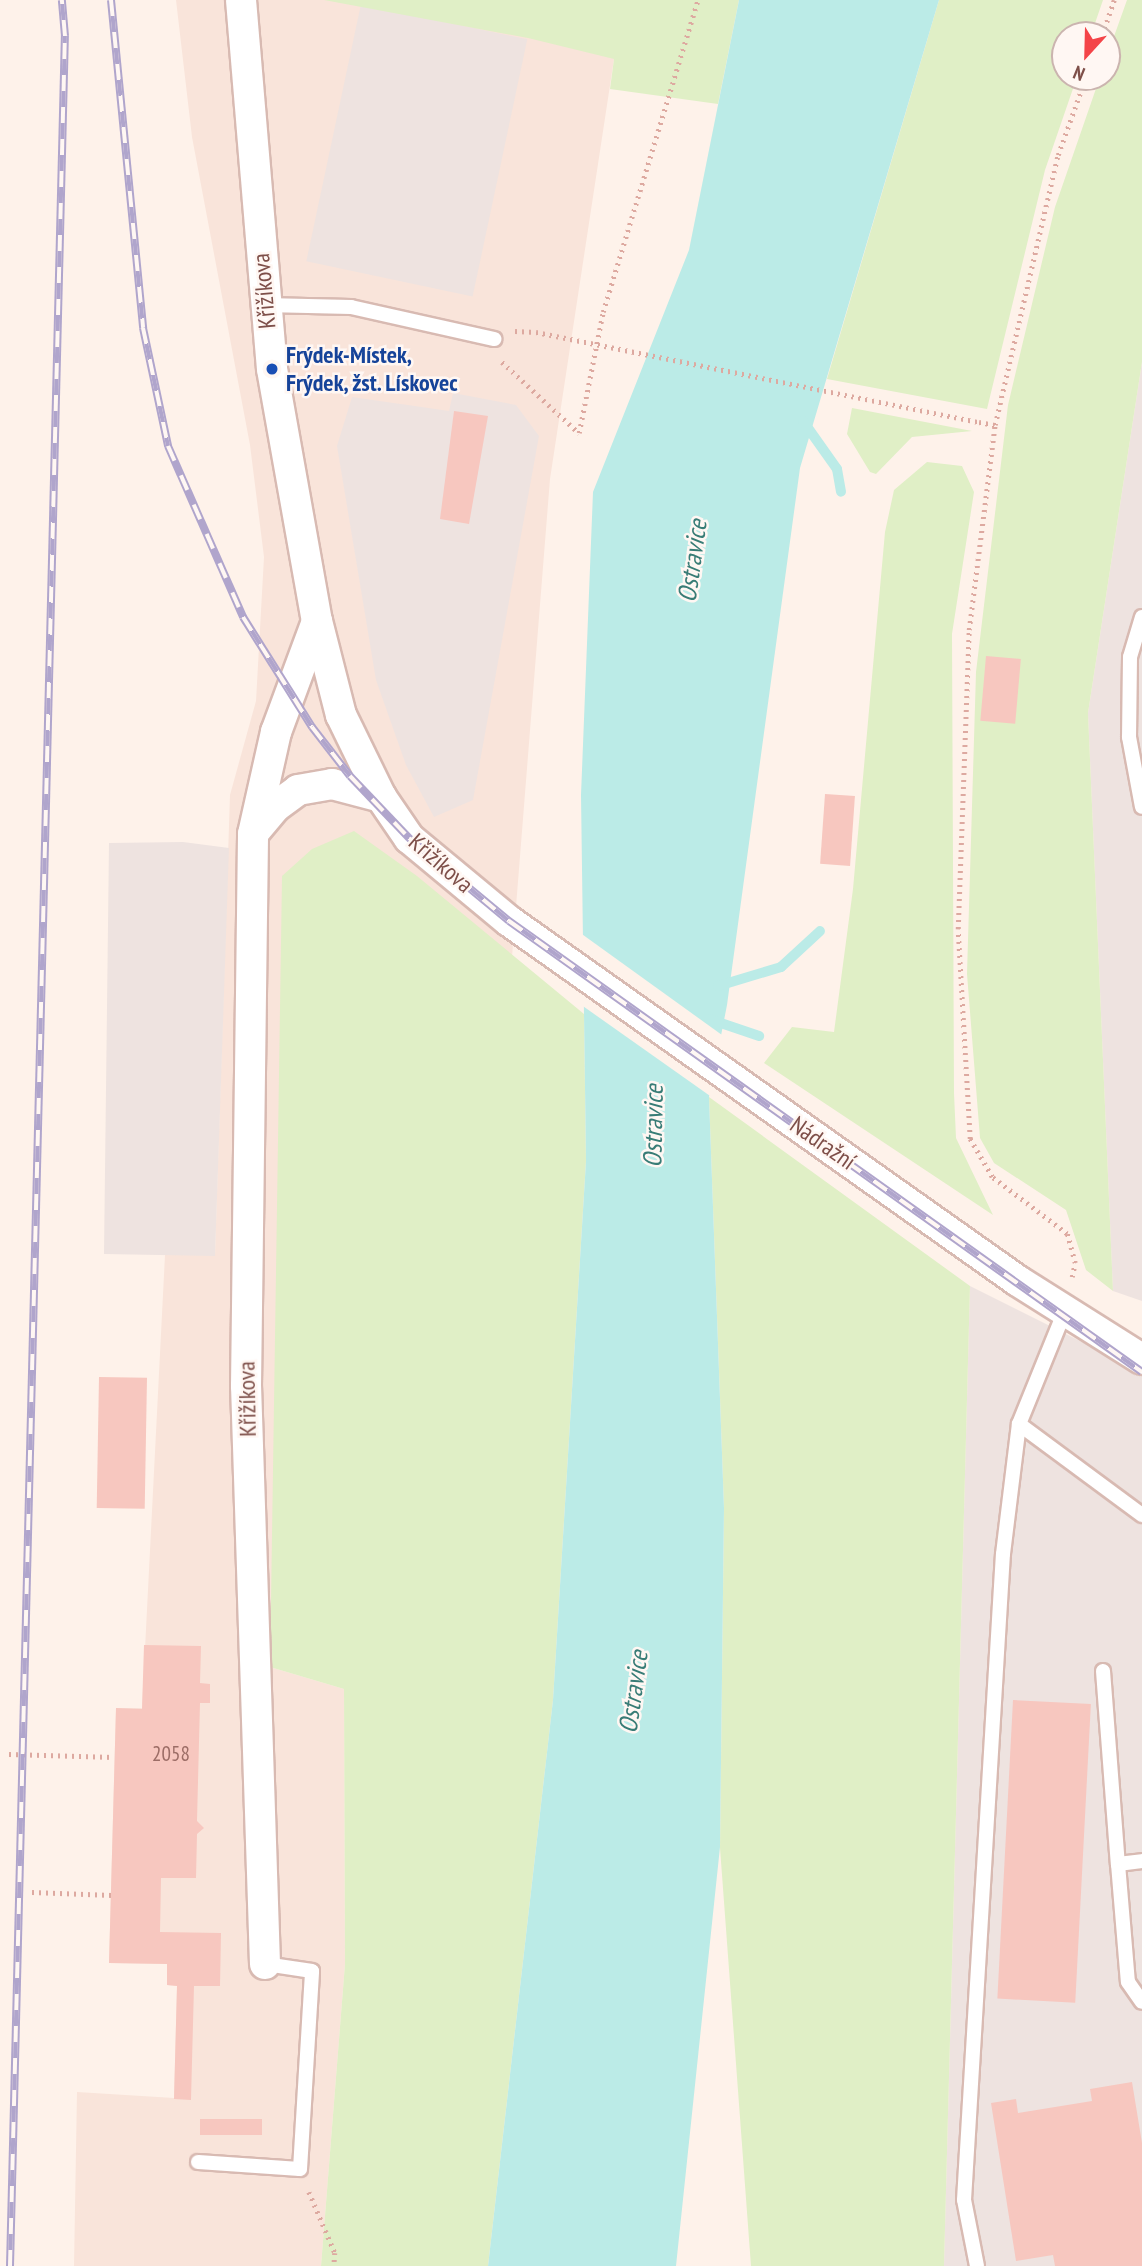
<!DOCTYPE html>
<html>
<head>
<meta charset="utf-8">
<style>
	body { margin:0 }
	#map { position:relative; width:1142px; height:2266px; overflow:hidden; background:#fef2ea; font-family:"PT Sans Narrow",sans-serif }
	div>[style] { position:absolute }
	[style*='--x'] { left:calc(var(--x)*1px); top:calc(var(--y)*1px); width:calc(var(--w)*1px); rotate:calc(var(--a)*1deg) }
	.residential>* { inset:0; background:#f9e4da }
	.industrial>* { inset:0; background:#eee3e0; transform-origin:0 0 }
	.green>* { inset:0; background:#e0efc6 }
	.water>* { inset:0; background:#bbebe7 }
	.pier>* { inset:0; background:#fef2ea }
	.stream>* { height:10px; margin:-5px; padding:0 5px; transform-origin:5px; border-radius:5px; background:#bbebe7 }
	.building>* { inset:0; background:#f7c7bf; transform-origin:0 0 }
	.path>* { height:4.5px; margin-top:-2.25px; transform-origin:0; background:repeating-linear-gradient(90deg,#dda9a0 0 2px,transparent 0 7px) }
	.roads { filter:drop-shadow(2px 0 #d8bab2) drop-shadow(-2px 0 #d8bab2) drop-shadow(0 2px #d8bab2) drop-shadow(0 -2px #d8bab2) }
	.lane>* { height:14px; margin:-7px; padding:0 7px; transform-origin:7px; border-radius:7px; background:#fff }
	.street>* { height:30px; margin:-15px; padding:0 15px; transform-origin:15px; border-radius:15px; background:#fff }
	.rail>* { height:8px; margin-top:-4px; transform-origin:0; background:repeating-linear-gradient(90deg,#fff7f3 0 16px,#b0a5cc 0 32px); box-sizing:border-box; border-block:2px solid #b0a5cc }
	.path-bridge>* { height:4.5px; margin-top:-2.25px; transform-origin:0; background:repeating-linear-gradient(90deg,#dda9a0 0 2px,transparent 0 7px) }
	.dots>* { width:19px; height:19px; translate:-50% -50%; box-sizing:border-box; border:4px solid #fff7f3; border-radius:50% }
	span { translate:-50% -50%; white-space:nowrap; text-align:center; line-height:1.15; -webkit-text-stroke:5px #fff7f3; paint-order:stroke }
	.number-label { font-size:21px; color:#9c6d66 }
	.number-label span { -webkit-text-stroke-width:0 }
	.street-label { font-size:24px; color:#7e4f49 }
	.transit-label { font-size:24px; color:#164399; font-weight:700 }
	.left { translate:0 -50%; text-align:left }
	.water-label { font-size:26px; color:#387c76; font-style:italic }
	.north { position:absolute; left:1051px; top:21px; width:70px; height:70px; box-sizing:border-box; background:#fff7f3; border:2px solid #cbb4af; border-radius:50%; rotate:202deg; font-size:19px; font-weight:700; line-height:28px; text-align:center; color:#7e4f49 }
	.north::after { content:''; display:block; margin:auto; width:24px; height:32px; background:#f44448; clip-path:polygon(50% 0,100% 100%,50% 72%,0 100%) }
</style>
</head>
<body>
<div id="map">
	<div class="residential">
		<div style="clip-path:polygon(176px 0,623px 0,550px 479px,512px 957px,354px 832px,270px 1667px,344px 1689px,345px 1964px,321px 2266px,74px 2266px,77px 2092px,174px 2098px,177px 1986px,167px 1985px,167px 1964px,109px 1963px,116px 1708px,142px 1708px,165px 1255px,215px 1255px,230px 795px,256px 701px,264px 557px,250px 445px,192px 137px)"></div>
	</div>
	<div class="industrial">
		<div style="left:361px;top:4px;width:170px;height:263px;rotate:12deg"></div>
		<div style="clip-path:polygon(1142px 362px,1142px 1301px,1113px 1291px,1088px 713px)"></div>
		<div style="clip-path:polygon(453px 393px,516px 405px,539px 436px,473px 800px,434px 817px,406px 765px,376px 680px,337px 446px,352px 397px,449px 411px)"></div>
		<div style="clip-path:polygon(183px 842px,229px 848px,215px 1256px,104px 1254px,109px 843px)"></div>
		<div style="clip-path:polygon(970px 1286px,1142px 1372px,1142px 2266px,944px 2266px)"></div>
	</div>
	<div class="green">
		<div style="clip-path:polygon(324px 0,739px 0,718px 104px,610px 89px,614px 59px,528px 38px)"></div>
		<div style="clip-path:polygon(939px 0,1103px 0,1091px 35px,1065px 35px,1065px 77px,1077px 77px,1045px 170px,987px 409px,827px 379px)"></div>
		<div style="clip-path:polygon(1127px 0,1142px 0,1142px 362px,1088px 713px,1113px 1291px,1086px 1270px,1066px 1210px,994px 1163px,980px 1138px,967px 974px,976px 672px,1008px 405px,1055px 207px,1100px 77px,1107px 77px,1107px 56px)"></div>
		<div style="clip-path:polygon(852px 408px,972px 431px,912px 437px,876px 474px,870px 472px,847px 434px)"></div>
		<div style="clip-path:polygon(927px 462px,962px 466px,974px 492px,952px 634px,954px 1093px,956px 1138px,993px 1215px,764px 1063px,792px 1027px,834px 1032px,853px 889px,885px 532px,894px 490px)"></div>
		<div style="clip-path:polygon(354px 831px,417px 876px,584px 1014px,586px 1161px,553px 1700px,488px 2266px,321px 2266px,345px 1964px,344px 1689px,270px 1667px,282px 876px,312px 849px)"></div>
		<div style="clip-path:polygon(709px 1097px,970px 1286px,944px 2266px,751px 2266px,720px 1848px,724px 1508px)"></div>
	</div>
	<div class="water">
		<div style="clip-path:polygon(739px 0,939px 0,800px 468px,727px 1005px,709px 1097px,724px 1508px,720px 1847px,676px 2266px,488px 2266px,553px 1700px,586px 1161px,581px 795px,593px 492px,689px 250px)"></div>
	</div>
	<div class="pier">
		<div style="clip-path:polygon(579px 932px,722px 1035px,713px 1098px,580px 1004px)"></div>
	</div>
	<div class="stream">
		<div style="--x:803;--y:421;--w:59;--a:54.7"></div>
		<div style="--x:837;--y:469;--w:23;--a:80"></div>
		<div style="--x:718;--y:986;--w:66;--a:-16.8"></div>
		<div style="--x:781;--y:967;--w:53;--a:-42.7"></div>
		<div style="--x:709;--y:1019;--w:53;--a:18.8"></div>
	</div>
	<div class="building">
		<div style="clip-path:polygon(454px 411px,488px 416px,469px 524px,440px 519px)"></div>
		<div style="left:986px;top:656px;width:35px;height:65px;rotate:5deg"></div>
		<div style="left:825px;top:794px;width:30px;height:70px;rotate:4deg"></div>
		<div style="left:99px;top:1377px;width:48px;height:131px;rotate:1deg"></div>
		<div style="clip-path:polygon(144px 1645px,201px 1646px,200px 1683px,210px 1684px,210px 1703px,200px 1703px,197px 1821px,204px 1828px,197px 1834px,196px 1878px,161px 1878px,160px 1932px,221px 1933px,220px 1986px,194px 1986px,191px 2100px,174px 2099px,177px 1986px,167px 1985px,167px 1964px,109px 1963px,116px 1708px,142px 1709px)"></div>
		<div style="left:1013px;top:1700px;width:78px;height:299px;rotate:3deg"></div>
		<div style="clip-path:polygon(1132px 2082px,1142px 2143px,1142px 2266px,1055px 2266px,1053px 2255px,1016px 2261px,991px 2103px,1016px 2099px,1018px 2113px,1092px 2101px,1090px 2089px)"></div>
		<div style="left:262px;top:2119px;width:16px;height:62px;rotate:90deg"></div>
	</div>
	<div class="path">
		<div style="--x:1102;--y:35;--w:37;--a:-71"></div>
		<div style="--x:515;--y:331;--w:21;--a:3"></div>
		<div style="--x:502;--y:362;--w:105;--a:42.7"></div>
		<div style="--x:579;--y:433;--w:123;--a:-78.8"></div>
		<div style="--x:603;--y:312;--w:326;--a:-73.1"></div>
		<div style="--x:979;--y:422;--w:16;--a:11"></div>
		<div style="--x:1072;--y:1277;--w:14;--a:-78"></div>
		<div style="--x:1075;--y:1263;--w:30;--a:-105"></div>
		<div style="--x:1067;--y:1234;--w:94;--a:-142.8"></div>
		<div style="--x:992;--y:1177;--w:44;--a:-120.1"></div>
		<div style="--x:970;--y:1139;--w:210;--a:-93.3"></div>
		<div style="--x:958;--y:929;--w:299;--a:-87.9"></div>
		<div style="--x:969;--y:630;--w:207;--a:-82.8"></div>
		<div style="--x:995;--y:425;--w:277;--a:-76.9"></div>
		<div style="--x:1058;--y:155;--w:83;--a:-70.3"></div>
		<div style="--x:9;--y:1754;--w:105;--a:1.6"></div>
		<div style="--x:32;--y:1892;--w:80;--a:2.1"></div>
		<div style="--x:309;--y:2192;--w:66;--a:66.9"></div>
		<div style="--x:335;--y:2253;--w:13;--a:94"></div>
	</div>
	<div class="roads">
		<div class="lane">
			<div style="--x:265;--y:305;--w:86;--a:1.3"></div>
			<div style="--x:351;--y:307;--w:147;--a:12.6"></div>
			<div style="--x:1142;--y:617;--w:42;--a:106.7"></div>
			<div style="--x:1130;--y:657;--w:80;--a:90.7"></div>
			<div style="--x:1129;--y:737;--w:71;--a:79.5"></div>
			<div style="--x:1019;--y:1424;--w:153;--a:36.5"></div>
			<div style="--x:1103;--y:1671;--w:194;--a:85.6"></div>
			<div style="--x:1118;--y:1864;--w:24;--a:-7"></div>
			<div style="--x:1118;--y:1864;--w:118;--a:85.2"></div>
			<div style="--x:1128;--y:1982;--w:24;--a:55"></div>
			<div style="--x:198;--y:2162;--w:102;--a:3.9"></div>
			<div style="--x:300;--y:2169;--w:198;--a:-86.5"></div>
			<div style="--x:312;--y:1971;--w:48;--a:-171.5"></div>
			<div style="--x:977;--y:2266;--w:67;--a:-101.1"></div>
			<div style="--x:964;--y:2200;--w:647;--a:-86.55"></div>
			<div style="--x:1003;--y:1554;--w:131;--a:-83"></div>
			<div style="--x:1019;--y:1424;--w:125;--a:-67.9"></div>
		</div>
		<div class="street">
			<div style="--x:241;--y:0;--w:370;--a:85.2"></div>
			<div style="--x:272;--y:369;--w:256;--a:79.9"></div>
			<div style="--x:317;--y:621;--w:97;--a:75.7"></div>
			<div style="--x:341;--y:715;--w:91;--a:64"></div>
			<div style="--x:381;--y:797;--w:50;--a:55.7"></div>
			<div style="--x:409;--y:838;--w:130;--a:39.7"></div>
			<div style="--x:509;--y:921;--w:623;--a:35.27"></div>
			<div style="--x:1018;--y:1281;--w:146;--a:32.2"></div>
			<div style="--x:255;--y:831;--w:31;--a:-50"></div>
			<div style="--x:275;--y:807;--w:29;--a:-36"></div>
			<div style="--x:298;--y:790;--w:35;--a:-10"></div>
			<div style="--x:332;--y:784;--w:51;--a:14.9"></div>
			<div style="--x:265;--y:1964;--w:578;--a:-91.88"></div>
			<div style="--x:246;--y:1386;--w:552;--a:-89.27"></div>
			<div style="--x:253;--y:834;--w:105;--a:-77.3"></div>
			<div style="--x:276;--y:732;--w:118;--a:-69.7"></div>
		</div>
	</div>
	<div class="rail">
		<div style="--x:111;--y:0;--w:330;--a:84.4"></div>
		<div style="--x:143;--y:328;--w:121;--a:78"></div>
		<div style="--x:168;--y:446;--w:187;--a:66.3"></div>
		<div style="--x:243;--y:617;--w:130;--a:57.9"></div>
		<div style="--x:312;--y:727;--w:62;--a:52.2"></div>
		<div style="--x:350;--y:776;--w:86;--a:46.4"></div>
		<div style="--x:409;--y:838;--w:130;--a:39.7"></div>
		<div style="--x:509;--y:921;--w:777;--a:35.47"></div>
		<div style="--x:10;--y:2266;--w:2231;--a:-88.59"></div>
		<div style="--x:65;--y:36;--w:36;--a:-95"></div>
	</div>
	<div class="path-bridge">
		<div style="--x:536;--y:332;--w:452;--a:11.5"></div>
	</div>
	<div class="dots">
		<div style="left:272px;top:369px;background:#1a4fb4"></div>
	</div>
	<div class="number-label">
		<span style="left:171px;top:1754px">2058</span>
	</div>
	<div class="street-label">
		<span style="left:264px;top:291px;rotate:-95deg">Křižíkova</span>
		<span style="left:441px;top:863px;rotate:41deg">Křižíkova</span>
		<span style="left:823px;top:1143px;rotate:35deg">Nádražní</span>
		<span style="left:247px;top:1399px;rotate:-91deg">Křižíkova</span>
	</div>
	<div class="transit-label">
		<span class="left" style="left:286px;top:369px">Frýdek-Místek,<br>Frýdek, žst. Lískovec</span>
	</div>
	<div class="water-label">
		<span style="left:692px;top:561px;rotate:-82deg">Ostravice</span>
		<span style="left:653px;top:1126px;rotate:-89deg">Ostravice</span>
		<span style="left:633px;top:1692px;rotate:-82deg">Ostravice</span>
	</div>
	<div class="north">N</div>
</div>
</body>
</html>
